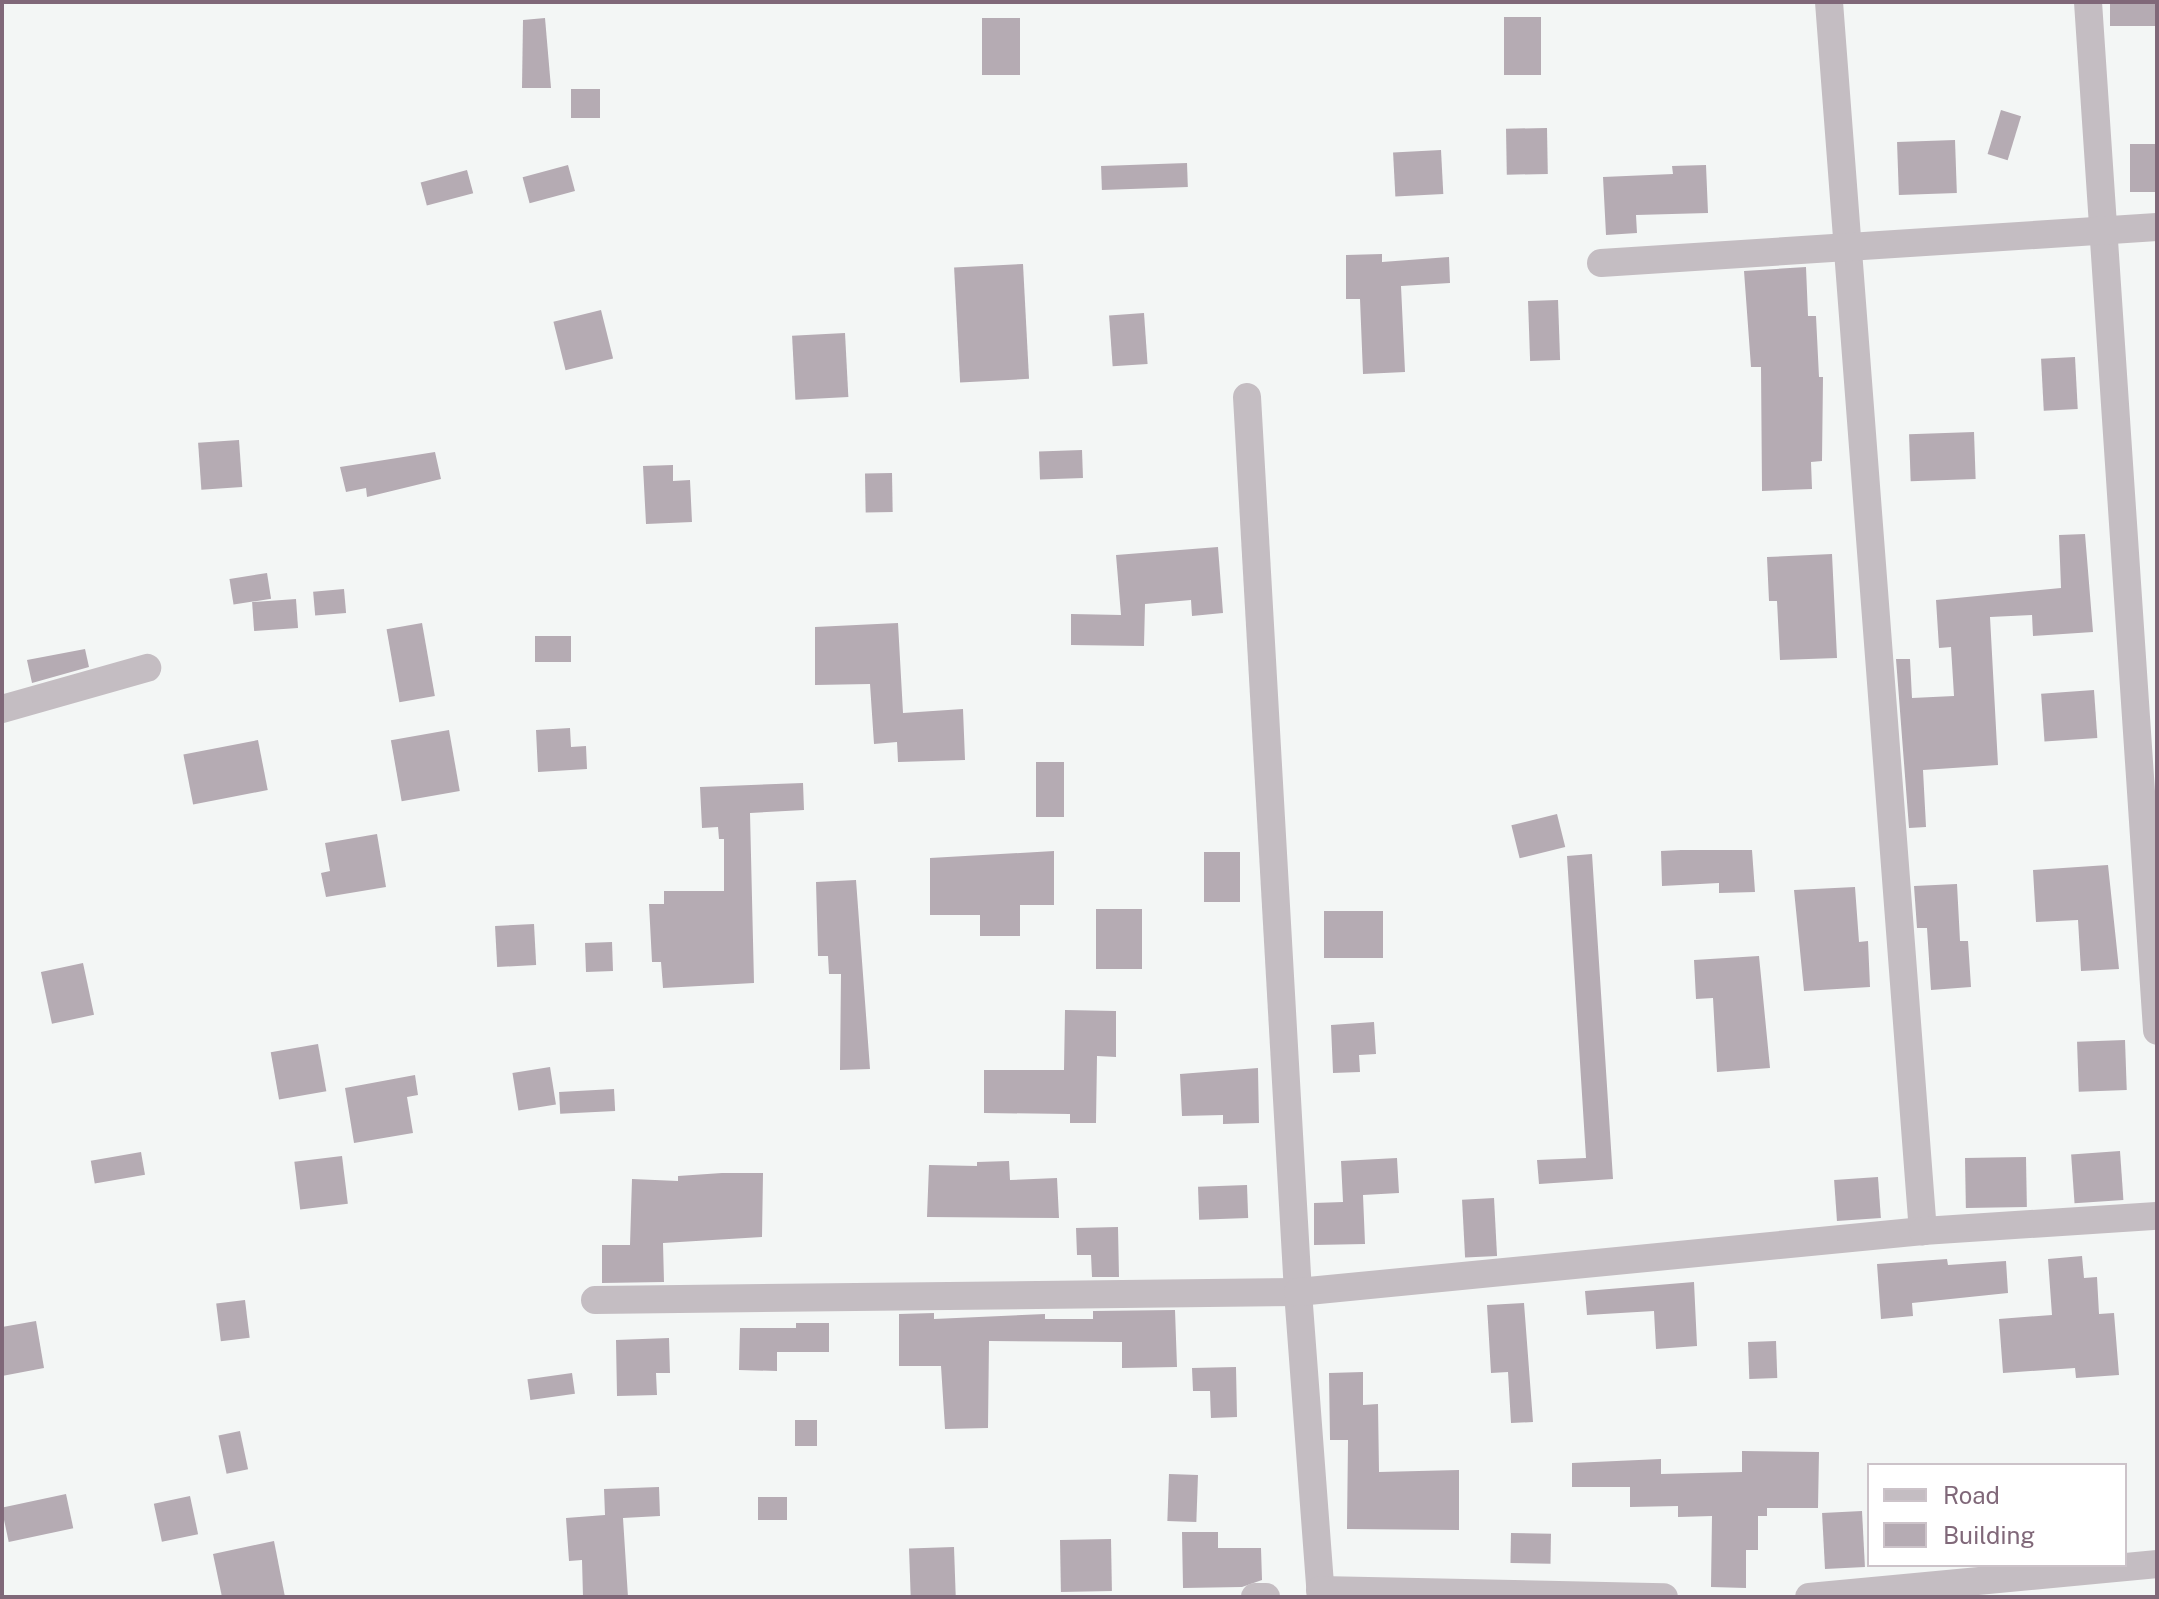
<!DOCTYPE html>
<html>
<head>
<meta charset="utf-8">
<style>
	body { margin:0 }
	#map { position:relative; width:2159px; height:1599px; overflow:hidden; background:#f3f6f5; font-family:"Public Sans",sans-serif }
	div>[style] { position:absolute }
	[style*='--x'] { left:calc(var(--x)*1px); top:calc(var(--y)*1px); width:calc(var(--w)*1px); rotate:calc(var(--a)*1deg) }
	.building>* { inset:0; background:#b5abb3; transform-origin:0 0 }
	.street>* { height:28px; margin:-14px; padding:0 14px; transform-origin:14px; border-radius:14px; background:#c4bdc2 }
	span { translate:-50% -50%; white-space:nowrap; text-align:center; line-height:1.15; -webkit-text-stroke:8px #fff; paint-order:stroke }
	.frame { position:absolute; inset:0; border:4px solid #806879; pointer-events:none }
	.legend { position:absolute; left:1867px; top:1463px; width:260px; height:104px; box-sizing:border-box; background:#fff; border:2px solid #ccc3c9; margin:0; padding:10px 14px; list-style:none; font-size:24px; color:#806879 }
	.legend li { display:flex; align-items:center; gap:16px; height:40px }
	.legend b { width:40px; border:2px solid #ccc3c9 }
</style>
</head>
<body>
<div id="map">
	<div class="building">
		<div style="left:2110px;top:2px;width:47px;height:24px"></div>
		<div style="left:1541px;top:17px;width:58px;height:37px;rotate:90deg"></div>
		<div style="clip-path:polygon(545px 18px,551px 88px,522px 88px,523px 20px)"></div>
		<div style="left:982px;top:18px;width:38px;height:57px"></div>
		<div style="left:571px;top:89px;width:29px;height:29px"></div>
		<div style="left:2001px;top:110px;width:21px;height:46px;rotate:17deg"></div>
		<div style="left:1547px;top:128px;width:46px;height:41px;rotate:89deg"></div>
		<div style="left:1955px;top:140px;width:53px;height:58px;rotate:88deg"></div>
		<div style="left:2157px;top:144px;width:48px;height:27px;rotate:90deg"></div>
		<div style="left:1441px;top:150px;width:44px;height:48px;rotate:87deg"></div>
		<div style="left:1187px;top:163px;width:24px;height:86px;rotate:88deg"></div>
		<div style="left:568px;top:165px;width:27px;height:47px;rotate:75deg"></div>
		<div style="clip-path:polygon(1706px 165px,1708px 213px,1636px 215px,1637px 233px,1606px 235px,1603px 177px,1673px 174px,1672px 166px)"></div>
		<div style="left:467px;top:170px;width:24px;height:48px;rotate:75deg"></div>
		<div style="clip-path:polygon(1382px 254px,1382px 262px,1449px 257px,1450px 283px,1401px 286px,1405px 372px,1363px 374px,1360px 299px,1346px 299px,1346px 255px)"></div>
		<div style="left:1023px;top:264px;width:115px;height:69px;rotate:87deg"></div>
		<div style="clip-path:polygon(1806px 267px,1808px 316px,1816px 316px,1819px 377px,1823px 377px,1822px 461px,1811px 462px,1812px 489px,1762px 491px,1761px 367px,1751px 367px,1744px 271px)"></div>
		<div style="left:1558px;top:300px;width:60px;height:30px;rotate:88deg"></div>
		<div style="left:601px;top:310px;width:50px;height:49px;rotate:76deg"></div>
		<div style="left:1144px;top:313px;width:51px;height:35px;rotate:86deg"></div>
		<div style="left:845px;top:333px;width:64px;height:53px;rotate:87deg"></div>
		<div style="left:2075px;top:357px;width:52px;height:34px;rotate:87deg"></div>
		<div style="left:1974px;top:432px;width:47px;height:65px;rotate:88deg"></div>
		<div style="left:239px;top:440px;width:47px;height:41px;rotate:86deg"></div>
		<div style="left:1082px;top:450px;width:28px;height:43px;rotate:88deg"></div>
		<div style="clip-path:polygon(435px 452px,441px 479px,367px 497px,366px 488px,346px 492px,340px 467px)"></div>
		<div style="clip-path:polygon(673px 465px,673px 481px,690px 480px,692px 522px,646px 524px,643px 466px)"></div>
		<div style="left:892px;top:473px;width:39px;height:27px;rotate:89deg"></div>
		<div style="clip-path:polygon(2085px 534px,2093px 632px,2033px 636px,2032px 615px,1990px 617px,1998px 765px,1923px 770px,1926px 827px,1909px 828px,1896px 659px,1910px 659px,1912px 698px,1954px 696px,1951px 647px,1939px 648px,1936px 600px,2061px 588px,2059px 535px)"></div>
		<div style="clip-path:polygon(1218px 547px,1223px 613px,1192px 616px,1191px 600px,1145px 604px,1144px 646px,1071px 645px,1071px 614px,1121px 615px,1116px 555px)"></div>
		<div style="clip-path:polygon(1832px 554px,1837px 658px,1780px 660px,1777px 601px,1769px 601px,1767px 557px)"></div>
		<div style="left:267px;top:573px;width:26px;height:38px;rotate:81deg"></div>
		<div style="left:344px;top:589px;width:24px;height:31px;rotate:85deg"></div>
		<div style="left:296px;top:599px;width:29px;height:44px;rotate:86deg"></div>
		<div style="left:422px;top:623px;width:74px;height:36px;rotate:80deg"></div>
		<div style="clip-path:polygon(898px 623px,903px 713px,963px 709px,965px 760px,898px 762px,897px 742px,874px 744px,870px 684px,815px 685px,815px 627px)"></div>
		<div style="left:535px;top:636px;width:36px;height:26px"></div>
		<div style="clip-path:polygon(85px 649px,89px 667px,32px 683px,27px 660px)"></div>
		<div style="left:2094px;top:690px;width:48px;height:53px;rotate:86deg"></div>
		<div style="clip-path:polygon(570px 728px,571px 747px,586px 746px,587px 769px,538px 772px,536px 730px)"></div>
		<div style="left:449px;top:730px;width:62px;height:59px;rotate:80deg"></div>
		<div style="left:258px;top:740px;width:51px;height:76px;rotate:79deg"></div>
		<div style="left:1036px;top:762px;width:28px;height:55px"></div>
		<div style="clip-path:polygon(803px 783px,804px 810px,750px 813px,754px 983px,663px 988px,661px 962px,652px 962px,649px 904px,664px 904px,664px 891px,724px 891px,724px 839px,719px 839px,718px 827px,702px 828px,700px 787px)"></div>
		<div style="left:1557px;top:814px;width:34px;height:47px;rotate:76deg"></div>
		<div style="clip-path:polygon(377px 834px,386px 887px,326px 897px,321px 873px,330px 871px,325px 843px)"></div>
		<div style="clip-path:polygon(1681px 850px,1752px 850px,1755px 892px,1719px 893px,1719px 883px,1662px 886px,1661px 851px)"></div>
		<div style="clip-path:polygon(1054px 851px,1054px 905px,1020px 905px,1020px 936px,980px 936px,980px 915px,930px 915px,930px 858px)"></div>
		<div style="left:1204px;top:852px;width:36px;height:50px"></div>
		<div style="clip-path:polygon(1592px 854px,1613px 1179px,1539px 1184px,1537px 1160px,1586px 1158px,1567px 856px)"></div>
		<div style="clip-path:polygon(2108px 865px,2119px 969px,2081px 971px,2078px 920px,2036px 922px,2033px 870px)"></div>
		<div style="clip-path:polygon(856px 880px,870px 1069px,840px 1070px,841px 974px,829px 974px,828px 956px,818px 956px,816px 882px)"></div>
		<div style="clip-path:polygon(1957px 884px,1960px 941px,1968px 941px,1971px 987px,1931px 990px,1927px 928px,1917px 928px,1914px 886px)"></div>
		<div style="clip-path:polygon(1855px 887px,1859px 942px,1868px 941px,1870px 987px,1804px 991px,1794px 890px)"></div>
		<div style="left:1096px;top:909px;width:46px;height:60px"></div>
		<div style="left:1324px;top:911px;width:59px;height:47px"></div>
		<div style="left:534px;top:924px;width:41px;height:39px;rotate:87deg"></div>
		<div style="left:612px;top:942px;width:29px;height:27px;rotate:88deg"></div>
		<div style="clip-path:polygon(1759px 956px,1770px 1068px,1717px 1072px,1713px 998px,1696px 999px,1694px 960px)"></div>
		<div style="left:83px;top:963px;width:53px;height:43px;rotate:78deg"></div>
		<div style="clip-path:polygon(1065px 1010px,1116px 1011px,1116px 1057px,1097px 1056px,1096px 1123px,1070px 1123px,1070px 1114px,984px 1113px,984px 1070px,1064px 1070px)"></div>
		<div style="clip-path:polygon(1374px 1022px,1376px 1054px,1359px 1055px,1360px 1072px,1333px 1073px,1331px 1025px)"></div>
		<div style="left:2125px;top:1040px;width:50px;height:48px;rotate:88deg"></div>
		<div style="left:318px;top:1044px;width:48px;height:48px;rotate:80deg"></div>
		<div style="left:550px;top:1067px;width:38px;height:38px;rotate:81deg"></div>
		<div style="clip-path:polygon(1258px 1068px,1259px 1123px,1223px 1124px,1223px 1115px,1182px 1116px,1180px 1074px)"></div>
		<div style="clip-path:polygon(415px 1075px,418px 1095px,407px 1097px,413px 1133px,354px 1143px,345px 1088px)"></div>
		<div style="left:614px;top:1089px;width:22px;height:55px;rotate:87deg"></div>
		<div style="left:2120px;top:1151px;width:49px;height:49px;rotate:86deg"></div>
		<div style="left:141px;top:1152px;width:23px;height:51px;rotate:80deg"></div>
		<div style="left:342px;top:1156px;width:48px;height:48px;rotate:83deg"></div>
		<div style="left:2026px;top:1157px;width:50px;height:61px;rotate:89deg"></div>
		<div style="clip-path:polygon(1397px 1158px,1399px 1193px,1363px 1195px,1365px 1244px,1314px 1245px,1314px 1203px,1343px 1202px,1341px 1161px)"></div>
		<div style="clip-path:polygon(1009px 1161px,1010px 1180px,1057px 1178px,1059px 1218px,927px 1217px,929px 1165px,977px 1166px,977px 1162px)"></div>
		<div style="clip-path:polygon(722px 1173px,763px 1173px,762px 1237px,663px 1243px,664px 1282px,602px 1283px,602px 1245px,630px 1245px,632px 1179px,678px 1181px,678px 1176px)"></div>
		<div style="left:1878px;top:1177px;width:41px;height:44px;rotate:86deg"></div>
		<div style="left:1247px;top:1185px;width:33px;height:49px;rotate:88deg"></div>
		<div style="left:1494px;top:1198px;width:58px;height:32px;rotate:87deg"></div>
		<div style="clip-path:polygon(1118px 1227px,1119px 1277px,1092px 1277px,1091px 1255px,1077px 1255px,1076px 1228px)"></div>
		<div style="clip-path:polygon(2082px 1256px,2084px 1278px,2097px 1277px,2099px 1314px,2114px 1313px,2119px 1375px,2076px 1378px,2075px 1368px,2003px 1373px,1999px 1319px,2052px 1315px,2048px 1259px)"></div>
		<div style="clip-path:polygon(1947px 1259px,1948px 1265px,2006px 1261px,2008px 1293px,1912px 1303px,1913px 1316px,1881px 1319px,1877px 1264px)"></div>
		<div style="clip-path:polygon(1694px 1282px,1697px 1346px,1656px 1349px,1654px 1311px,1587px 1315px,1585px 1291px)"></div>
		<div style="left:245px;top:1300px;width:38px;height:29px;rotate:83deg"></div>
		<div style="clip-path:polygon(1524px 1303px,1533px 1422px,1511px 1423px,1508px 1372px,1491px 1373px,1487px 1305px)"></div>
		<div style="clip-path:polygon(1175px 1310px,1177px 1367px,1122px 1368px,1122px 1342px,989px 1341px,988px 1428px,945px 1429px,941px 1366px,899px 1366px,899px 1314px,934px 1313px,934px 1319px,1045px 1314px,1045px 1319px,1093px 1319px,1093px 1311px)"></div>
		<div style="clip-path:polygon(36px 1321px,44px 1368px,2px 1376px,2px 1327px)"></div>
		<div style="clip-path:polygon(796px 1323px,829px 1323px,829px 1352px,777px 1352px,777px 1371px,739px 1370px,740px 1328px,796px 1328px)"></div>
		<div style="clip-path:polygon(669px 1338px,670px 1373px,656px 1373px,657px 1395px,617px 1396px,616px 1340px)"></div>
		<div style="left:1776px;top:1341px;width:37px;height:28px;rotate:88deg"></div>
		<div style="clip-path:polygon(1236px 1367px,1237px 1417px,1211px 1418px,1210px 1391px,1193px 1391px,1192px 1368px)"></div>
		<div style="clip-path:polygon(1363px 1372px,1363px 1405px,1378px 1404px,1379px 1472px,1459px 1470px,1459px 1530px,1347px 1529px,1348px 1440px,1330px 1440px,1329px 1373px)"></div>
		<div style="left:572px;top:1373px;width:21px;height:45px;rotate:82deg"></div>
		<div style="left:817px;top:1420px;width:26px;height:22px;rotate:90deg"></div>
		<div style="left:240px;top:1431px;width:39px;height:22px;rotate:78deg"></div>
		<div style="clip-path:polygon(1742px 1451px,1819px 1452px,1818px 1508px,1767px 1508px,1767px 1516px,1758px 1516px,1758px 1550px,1746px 1550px,1746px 1588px,1711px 1587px,1712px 1516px,1678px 1517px,1678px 1506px,1630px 1507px,1630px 1487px,1572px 1487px,1572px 1463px,1661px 1459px,1661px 1474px,1742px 1472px)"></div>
		<div style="left:1169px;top:1474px;width:29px;height:47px;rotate:2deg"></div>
		<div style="clip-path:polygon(659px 1487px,660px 1516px,623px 1518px,628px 1597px,583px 1597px,582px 1560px,569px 1561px,566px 1518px,605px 1515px,604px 1489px)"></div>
		<div style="left:66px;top:1494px;width:35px;height:66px;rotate:78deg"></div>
		<div style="left:190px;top:1496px;width:39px;height:37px;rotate:78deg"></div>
		<div style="left:787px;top:1497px;width:23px;height:29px;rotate:90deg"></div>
		<div style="left:1862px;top:1511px;width:56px;height:40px;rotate:87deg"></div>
		<div style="clip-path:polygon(1182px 1532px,1218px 1532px,1218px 1548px,1261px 1548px,1262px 1580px,1242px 1587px,1183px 1588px)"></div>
		<div style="left:1511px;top:1533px;width:40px;height:30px;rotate:1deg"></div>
		<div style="left:1111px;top:1539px;width:52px;height:51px;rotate:89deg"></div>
		<div style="clip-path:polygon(274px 1541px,285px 1597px,222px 1597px,213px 1554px)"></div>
		<div style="left:954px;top:1547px;width:50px;height:45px;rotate:88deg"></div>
	</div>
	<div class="street">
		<div style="--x:1829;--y:2;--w:1233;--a:85.63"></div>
		<div style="--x:2088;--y:2;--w:1031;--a:86.16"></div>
		<div style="--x:1601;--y:263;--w:557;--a:-3.7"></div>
		<div style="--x:1247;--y:397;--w:896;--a:86.74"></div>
		<div style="--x:1298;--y:1292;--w:306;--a:85.7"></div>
		<div style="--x:2;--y:709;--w:151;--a:-15.8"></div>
		<div style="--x:595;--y:1300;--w:703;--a:-0.65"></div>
		<div style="--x:1298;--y:1292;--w:628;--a:-5.57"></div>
		<div style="--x:1923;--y:1231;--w:234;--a:-3.7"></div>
		<div style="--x:1320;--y:1590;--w:344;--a:1.2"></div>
		<div style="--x:1255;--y:1597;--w:11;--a:0"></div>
		<div style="--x:1809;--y:1597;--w:350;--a:-5.4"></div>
	</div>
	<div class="frame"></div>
	<ul class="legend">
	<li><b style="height:10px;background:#c4bdc2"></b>Road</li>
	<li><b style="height:22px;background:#b5abb3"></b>Building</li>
	</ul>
</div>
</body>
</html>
